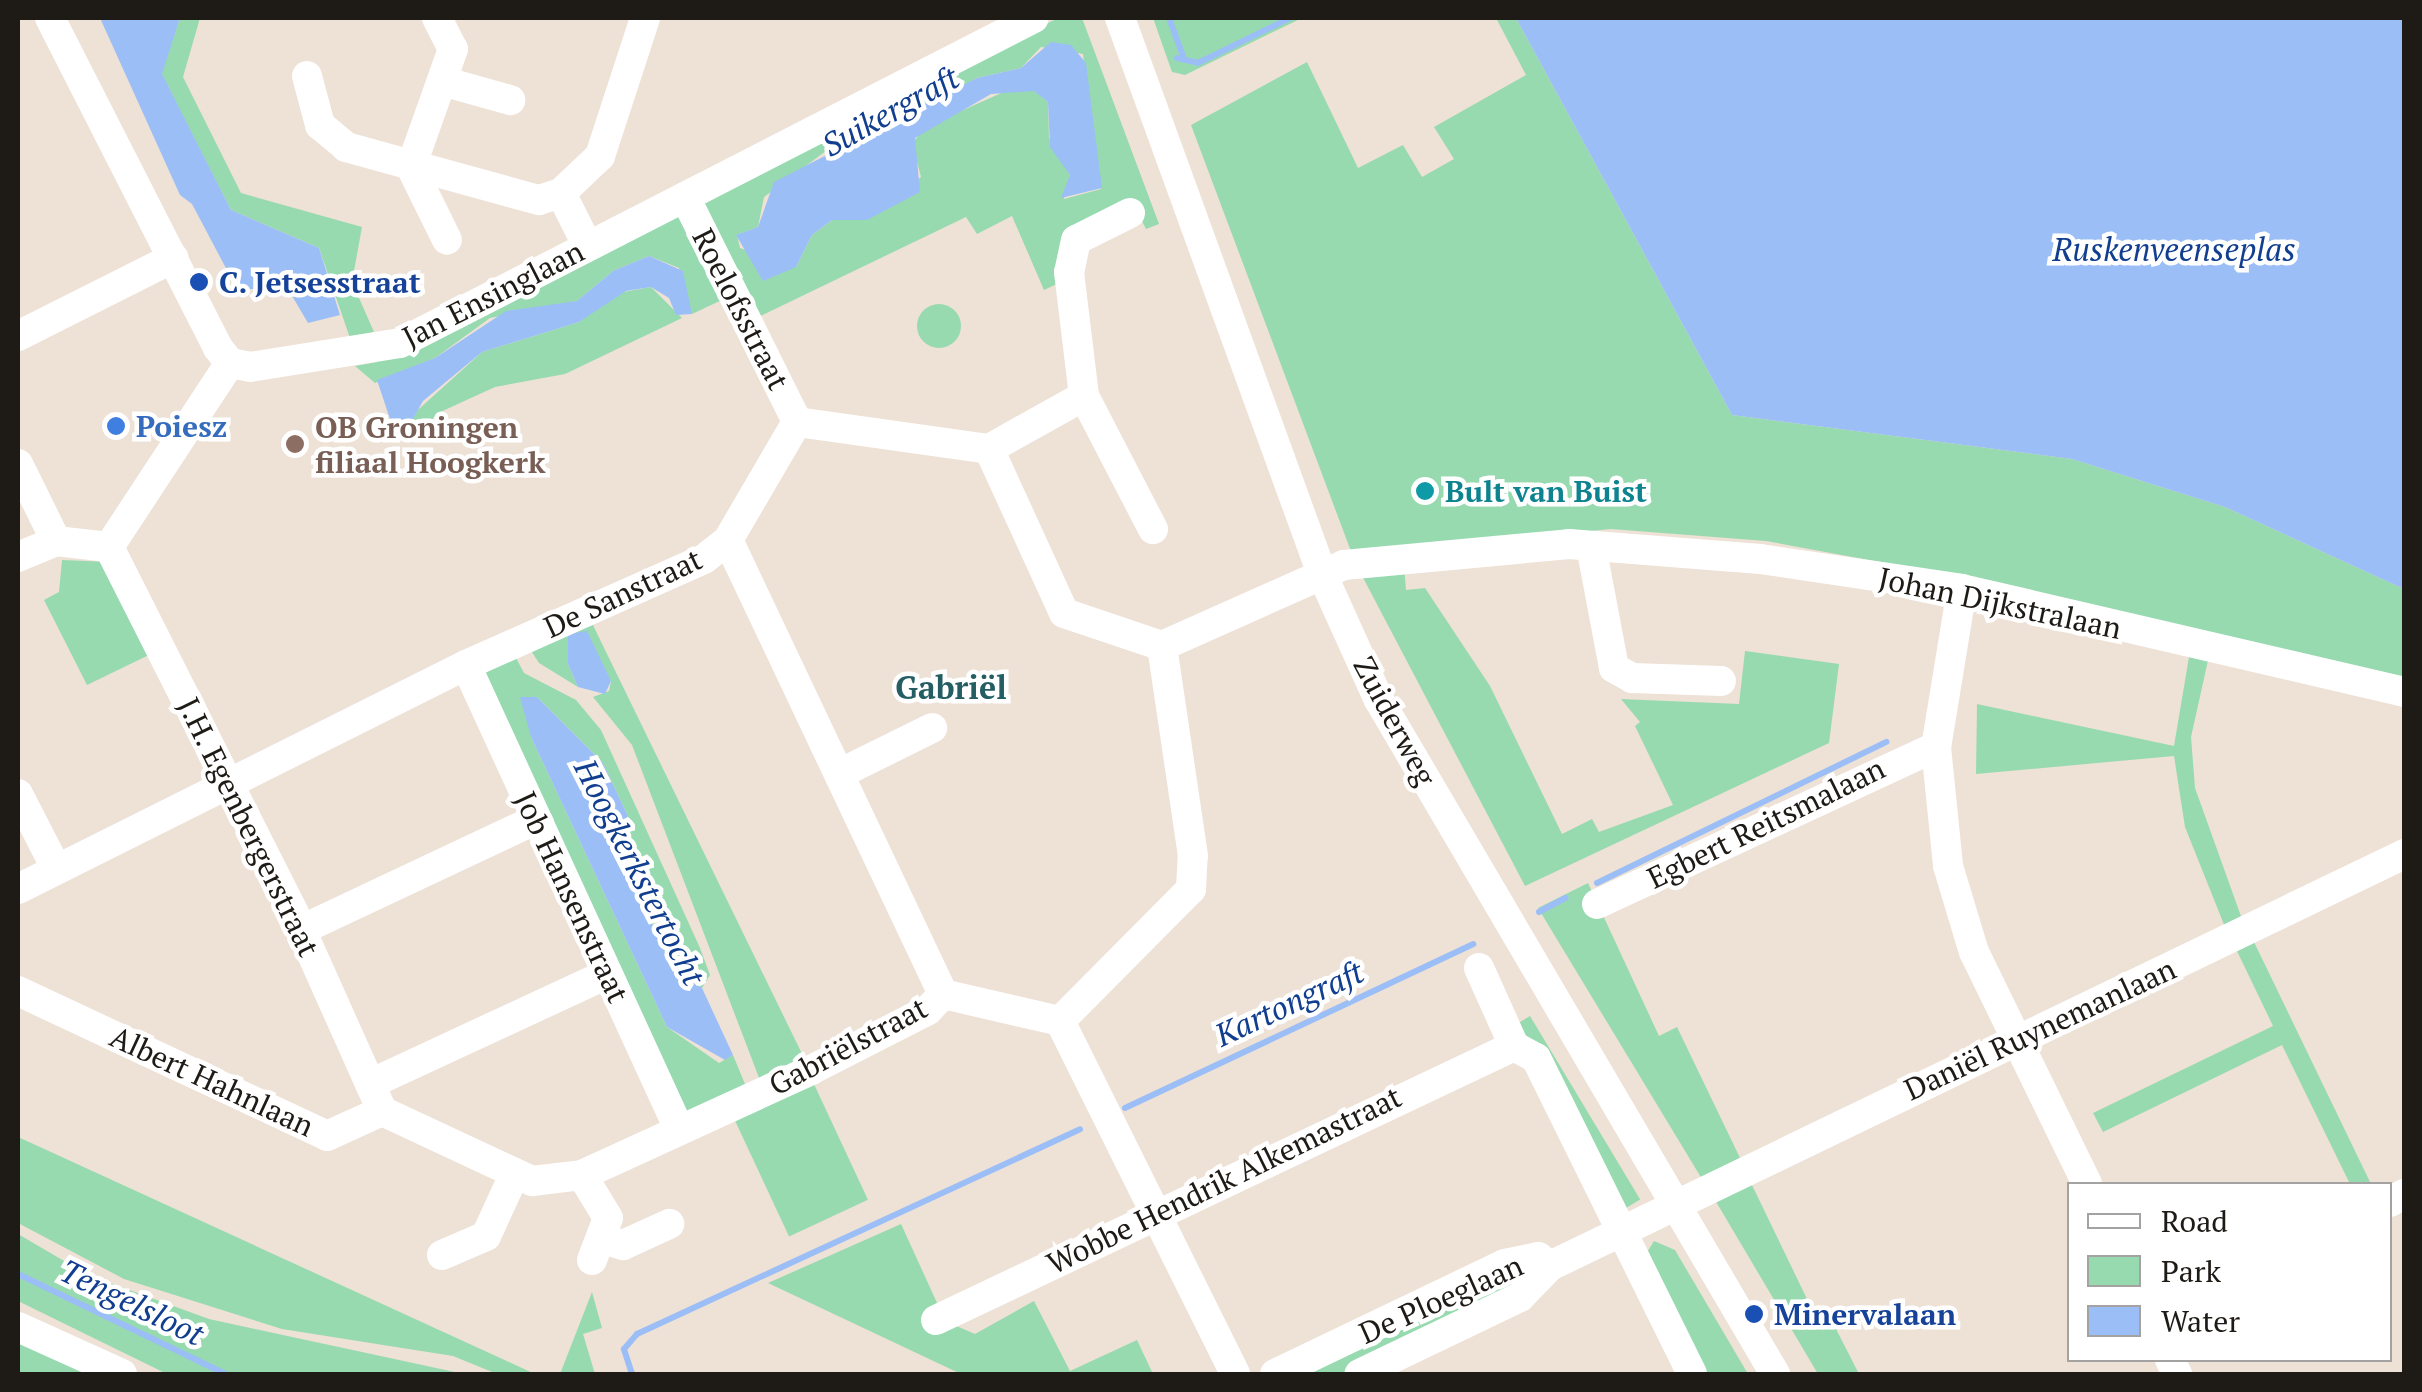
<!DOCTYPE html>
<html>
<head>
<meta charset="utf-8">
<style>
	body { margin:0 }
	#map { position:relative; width:2422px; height:1392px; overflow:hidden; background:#eee1d6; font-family:"PT Serif",serif }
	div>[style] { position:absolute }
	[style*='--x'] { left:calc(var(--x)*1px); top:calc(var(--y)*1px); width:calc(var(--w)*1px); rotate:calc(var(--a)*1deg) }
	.green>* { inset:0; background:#97dab0; transform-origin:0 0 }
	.round { border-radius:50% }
	.water>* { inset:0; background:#9cbef7 }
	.stream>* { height:6px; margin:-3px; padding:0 3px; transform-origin:3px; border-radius:3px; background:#9cbef7 }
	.minor>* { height:30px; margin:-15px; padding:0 15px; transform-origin:15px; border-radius:15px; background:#fff }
	.dots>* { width:28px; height:28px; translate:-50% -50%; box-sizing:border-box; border:5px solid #fff; border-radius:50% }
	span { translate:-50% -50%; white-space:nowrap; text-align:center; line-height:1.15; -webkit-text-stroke:9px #fff; paint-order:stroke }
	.transit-label { font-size:30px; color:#164399; font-weight:700 }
	.left { translate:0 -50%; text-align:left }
	.street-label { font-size:30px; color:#1e1a16 }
	.shop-label { font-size:30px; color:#366cbe; font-weight:700 }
	.education-label { font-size:30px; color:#785e54; font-weight:700 }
	.culture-label { font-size:30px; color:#0d838f; font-weight:700 }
	.water-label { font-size:32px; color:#113e8f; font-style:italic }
	.neighbourhood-label { font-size:32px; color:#245e63; font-weight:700 }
	.frame { position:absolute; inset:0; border:20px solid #1e1a16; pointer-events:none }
	.legend { position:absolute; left:2067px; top:1182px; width:325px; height:180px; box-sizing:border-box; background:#fff; border:2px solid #a5a3a2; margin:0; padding:12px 18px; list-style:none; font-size:30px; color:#1e1a16 }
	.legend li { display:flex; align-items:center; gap:20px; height:50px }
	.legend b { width:50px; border:2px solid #a5a3a2 }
</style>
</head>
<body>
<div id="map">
	<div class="green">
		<div style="clip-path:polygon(180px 18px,200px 18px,183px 77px,241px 193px,362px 227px,352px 282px,374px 332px,350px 338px,319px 248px,231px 210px,161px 74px)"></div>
		<div style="clip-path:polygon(evenodd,1058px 18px,1082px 18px,1159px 224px,1146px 229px,1133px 203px,1080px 229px,1059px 283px,1044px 290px,1012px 216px,977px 234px,966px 217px,752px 320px,699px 199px,1058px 18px,1041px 47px,1083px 54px,1101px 189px,1064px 199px,1070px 175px,1049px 138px,1048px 102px,1035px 91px,1006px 91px,927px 126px,912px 143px,921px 177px,867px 220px,832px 220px,812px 235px,796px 267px,740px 248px,737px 235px,758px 227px,764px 197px,834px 145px,891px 127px,977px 78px,1021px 68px,1041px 47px)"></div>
		<div style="clip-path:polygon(1153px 18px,1214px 20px,1302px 18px,1185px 75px,1172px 72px)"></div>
		<div style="clip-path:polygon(1496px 18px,1516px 18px,1732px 415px,2072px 459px,2225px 507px,2404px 589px,2404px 683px,1983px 581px,1766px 541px,1611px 529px,1352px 554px,1191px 125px,1307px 62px,1358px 168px,1403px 145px,1422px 177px,1454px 159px,1434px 127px,1526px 75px)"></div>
		<div style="clip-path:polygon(682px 208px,726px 298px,692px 314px,679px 268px,649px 256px,613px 271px,577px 301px,490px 318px,435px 358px,375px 383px,355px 366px,377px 362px)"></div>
		<div style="clip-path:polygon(651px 287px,682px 318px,565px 374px,495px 387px,436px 414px,421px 437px,399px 427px,482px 352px,579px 322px,618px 293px)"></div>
		<div class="round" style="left:917px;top:304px;width:44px;height:44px"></div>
		<div style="clip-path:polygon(62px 560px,109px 562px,153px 653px,87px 685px,44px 600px,59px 592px)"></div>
		<div style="clip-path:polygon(1404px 565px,1406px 590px,1425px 588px,1490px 686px,1562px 834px,1592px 819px,1599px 832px,1673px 805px,1635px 726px,1640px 722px,1621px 699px,1739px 704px,1745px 651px,1839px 664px,1829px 743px,1525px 886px,1359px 570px)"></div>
		<div style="clip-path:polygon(588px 615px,806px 1062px,761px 1083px,632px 745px,593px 697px,609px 691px,611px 681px,568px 664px,578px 687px,539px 663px,528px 646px)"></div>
		<div style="clip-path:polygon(2190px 651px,2209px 656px,2191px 737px,2195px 788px,2242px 919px,2225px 927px,2185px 827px,2174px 756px,1976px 774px,1977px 704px,2174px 746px)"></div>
		<div style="clip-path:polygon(514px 654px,524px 673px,576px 700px,601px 730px,700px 948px,710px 975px,702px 988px,673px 970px,630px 875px,627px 814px,603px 763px,537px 697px,531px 737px,667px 1027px,719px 1063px,733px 1055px,747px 1089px,682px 1119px,476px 671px)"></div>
		<div style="clip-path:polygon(1588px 883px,1659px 1036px,1677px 1027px,1741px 1160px,1702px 1179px,1538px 908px)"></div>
		<div style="clip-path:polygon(2253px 940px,2371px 1184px,2350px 1184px,2282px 1045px,2103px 1132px,2093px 1113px,2273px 1026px,2236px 949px)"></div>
		<div style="left:1530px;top:1016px;width:214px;height:20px;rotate:59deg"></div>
		<div style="left:813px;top:1082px;width:130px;height:87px;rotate:65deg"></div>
		<div style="clip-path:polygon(18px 1137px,40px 1147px,535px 1374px,497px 1374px,453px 1356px,282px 1329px,124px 1279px,18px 1223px)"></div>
		<div style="clip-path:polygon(1751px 1183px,1822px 1330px,1834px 1325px,1859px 1374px,1818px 1374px,1715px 1200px)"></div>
		<div style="clip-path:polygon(901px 1224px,938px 1305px,924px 1312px,975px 1334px,1034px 1301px,1070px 1371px,1137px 1340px,1153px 1374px,961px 1374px,768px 1283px)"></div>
		<div style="clip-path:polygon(18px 1234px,88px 1275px,209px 1319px,464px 1374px,167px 1374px,18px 1301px)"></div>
		<div style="clip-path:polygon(1654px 1241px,1675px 1250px,1748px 1374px,1704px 1374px,1646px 1254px)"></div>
		<div style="clip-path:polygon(1518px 1273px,1521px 1283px,1344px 1374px,1303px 1374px)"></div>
		<div style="clip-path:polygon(592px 1292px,602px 1328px,583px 1334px,595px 1374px,560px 1374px)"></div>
		<div style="clip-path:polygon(18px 1338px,93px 1374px,18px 1374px)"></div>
	</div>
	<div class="water">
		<div style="clip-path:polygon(100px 18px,180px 18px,162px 74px,231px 210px,319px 248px,340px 315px,308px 323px,288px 289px,237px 289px,192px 204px,180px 195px)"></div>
		<div style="clip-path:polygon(1516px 18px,2404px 18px,2404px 589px,2225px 507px,2072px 459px,1732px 415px)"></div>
		<div style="clip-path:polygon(1051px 42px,1071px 45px,1086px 63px,1102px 188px,1061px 198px,1070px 175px,1050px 147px,1048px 102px,1034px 91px,991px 94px,915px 138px,920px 192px,867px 220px,832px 220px,812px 235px,796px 267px,763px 281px,736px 235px,758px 227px,774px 182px,977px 78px,1021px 68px)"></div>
		<div style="clip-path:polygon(649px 256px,683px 271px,692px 314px,676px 315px,669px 298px,651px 287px,626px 291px,579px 322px,482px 352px,423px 401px,409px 426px,391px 422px,377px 380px,435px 358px,506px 311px,577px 301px,613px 271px)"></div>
		<div style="clip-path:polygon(587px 631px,611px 681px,605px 694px,578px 687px,568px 664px,568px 634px)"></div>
		<div style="clip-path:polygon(520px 697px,537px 697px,603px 763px,627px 814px,630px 875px,673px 970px,702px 988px,733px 1055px,725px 1060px,667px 1027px,531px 737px)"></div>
	</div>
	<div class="stream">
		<div style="--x:1169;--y:18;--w:40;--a:69.8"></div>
		<div style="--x:1177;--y:58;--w:22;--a:13"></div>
		<div style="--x:1198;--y:63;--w:102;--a:-26.1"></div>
		<div style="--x:1597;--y:883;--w:322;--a:-26"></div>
		<div style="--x:1539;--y:912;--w:30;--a:-28"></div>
		<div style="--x:1125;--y:1108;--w:385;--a:-25.2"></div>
		<div style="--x:18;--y:1274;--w:231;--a:25.7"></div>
		<div style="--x:632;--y:1374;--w:26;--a:-108"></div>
		<div style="--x:624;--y:1349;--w:20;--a:-49"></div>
		<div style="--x:637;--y:1334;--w:488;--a:-24.8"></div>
	</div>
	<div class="minor">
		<div style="--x:50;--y:18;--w:370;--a:63"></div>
		<div style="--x:218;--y:348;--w:19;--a:51"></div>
		<div style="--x:230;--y:363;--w:20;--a:11"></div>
		<div style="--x:250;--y:367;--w:152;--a:-9.1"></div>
		<div style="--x:400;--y:343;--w:712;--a:-27.14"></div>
		<div style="--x:437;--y:18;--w:35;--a:63"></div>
		<div style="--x:453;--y:49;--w:125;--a:109.6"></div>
		<div style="--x:411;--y:167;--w:81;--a:63.7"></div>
		<div style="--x:1120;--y:18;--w:592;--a:70.03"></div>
		<div style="--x:1322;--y:574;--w:138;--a:65.7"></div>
		<div style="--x:1379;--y:700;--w:782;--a:59.56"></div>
		<div style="--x:307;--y:76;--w:51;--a:75.1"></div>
		<div style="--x:320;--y:125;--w:34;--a:40"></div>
		<div style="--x:346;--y:147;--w:200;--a:15.4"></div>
		<div style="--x:539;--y:200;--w:23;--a:-18"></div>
		<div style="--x:561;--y:193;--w:54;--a:-43.5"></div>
		<div style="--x:600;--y:156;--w:145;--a:-71.9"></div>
		<div style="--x:442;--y:81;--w:71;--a:15.6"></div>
		<div style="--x:561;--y:193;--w:58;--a:63.4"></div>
		<div style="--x:685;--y:197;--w:251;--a:63.5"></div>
		<div style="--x:1130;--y:213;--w:60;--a:153.4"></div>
		<div style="--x:1076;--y:240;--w:33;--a:102"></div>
		<div style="--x:1069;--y:272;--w:125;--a:83.1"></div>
		<div style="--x:1084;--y:396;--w:150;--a:62.6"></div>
		<div style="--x:18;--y:336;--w:174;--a:-26.7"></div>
		<div style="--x:989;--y:449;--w:109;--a:-29.2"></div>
		<div style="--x:18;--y:464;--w:86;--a:63.7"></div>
		<div style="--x:728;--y:540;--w:502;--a:64.66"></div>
		<div style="--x:1591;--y:546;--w:124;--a:79.3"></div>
		<div style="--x:1614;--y:668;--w:21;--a:29"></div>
		<div style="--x:1632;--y:678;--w:89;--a:1.9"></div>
		<div style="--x:109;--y:547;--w:411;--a:63.2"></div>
		<div style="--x:294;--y:914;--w:216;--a:65.9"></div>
		<div style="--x:18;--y:557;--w:41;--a:-22.8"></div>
		<div style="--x:56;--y:541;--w:53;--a:6.5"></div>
		<div style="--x:109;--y:547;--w:220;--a:-56.7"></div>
		<div style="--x:1962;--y:589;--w:160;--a:99.3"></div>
		<div style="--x:1936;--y:747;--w:120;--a:84.2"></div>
		<div style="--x:1948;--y:866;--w:90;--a:73.2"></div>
		<div style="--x:1974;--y:952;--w:258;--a:64"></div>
		<div style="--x:466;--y:665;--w:511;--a:65.34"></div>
		<div style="--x:839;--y:774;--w:104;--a:-26.3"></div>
		<div style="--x:18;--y:794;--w:83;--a:62.8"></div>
		<div style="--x:18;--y:889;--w:501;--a:-26.57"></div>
		<div style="--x:466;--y:665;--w:261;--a:-24"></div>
		<div style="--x:704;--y:559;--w:31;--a:-38"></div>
		<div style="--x:728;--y:540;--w:137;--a:-59.7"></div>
		<div style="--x:797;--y:422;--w:194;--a:8"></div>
		<div style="--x:989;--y:449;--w:180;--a:65.4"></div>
		<div style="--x:1064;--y:613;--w:103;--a:18.6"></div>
		<div style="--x:1597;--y:904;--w:374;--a:-24.9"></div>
		<div style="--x:301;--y:930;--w:259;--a:-25.2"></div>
		<div style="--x:1479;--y:968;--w:85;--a:65.8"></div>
		<div style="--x:1514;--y:1046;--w:25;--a:29"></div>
		<div style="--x:1536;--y:1058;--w:352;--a:63.7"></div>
		<div style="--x:18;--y:991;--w:341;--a:25.1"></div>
		<div style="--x:327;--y:1136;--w:60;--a:-24.4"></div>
		<div style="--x:382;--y:1111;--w:166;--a:25"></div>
		<div style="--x:532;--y:1181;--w:50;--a:-6.8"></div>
		<div style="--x:582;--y:1175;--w:50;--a:58.8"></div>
		<div style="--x:608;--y:1218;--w:45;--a:110.9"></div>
		<div style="--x:1060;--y:1021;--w:394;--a:63.6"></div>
		<div style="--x:370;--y:1084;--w:261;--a:-24.9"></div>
		<div style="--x:582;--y:1175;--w:252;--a:-24.6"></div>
		<div style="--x:811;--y:1070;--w:131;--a:-27.1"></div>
		<div style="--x:928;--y:1010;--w:22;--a:-47"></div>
		<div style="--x:943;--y:994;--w:120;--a:13"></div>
		<div style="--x:1060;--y:1021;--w:186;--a:-45.2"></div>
		<div style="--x:1191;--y:889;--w:33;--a:-87"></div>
		<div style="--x:1193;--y:856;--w:212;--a:-98.4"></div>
		<div style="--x:1162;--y:646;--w:199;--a:-24"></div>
		<div style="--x:1344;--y:565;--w:226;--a:-5.3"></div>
		<div style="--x:1569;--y:544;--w:192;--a:4.5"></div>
		<div style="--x:1760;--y:559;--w:204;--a:8.4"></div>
		<div style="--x:1962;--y:589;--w:454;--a:13.1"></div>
		<div style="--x:2390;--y:1202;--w:16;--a:-30"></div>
		<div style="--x:603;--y:1239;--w:21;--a:17"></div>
		<div style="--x:623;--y:1245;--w:51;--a:-24.5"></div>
		<div style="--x:442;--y:1255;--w:48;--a:-23.4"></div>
		<div style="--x:486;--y:1236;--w:69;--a:-65.3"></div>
		<div style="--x:1550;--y:1266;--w:948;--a:-25.75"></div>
		<div style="--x:936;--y:1320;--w:640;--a:-25.36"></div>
		<div style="--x:18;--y:1327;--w:114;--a:24.3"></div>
		<div style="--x:2170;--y:1360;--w:16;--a:63"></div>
		<div style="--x:1275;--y:1374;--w:255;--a:-25.6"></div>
		<div style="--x:1505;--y:1264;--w:34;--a:-12"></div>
		<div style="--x:1538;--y:1257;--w:15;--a:37"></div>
		<div style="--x:1550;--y:1266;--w:43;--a:134.1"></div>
		<div style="--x:1520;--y:1297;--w:178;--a:154.4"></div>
	</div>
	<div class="dots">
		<div style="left:199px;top:282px;background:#1a4fb4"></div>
		<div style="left:116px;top:426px;background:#3f7fe0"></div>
		<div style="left:295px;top:444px;background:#8d6e63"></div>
		<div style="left:1425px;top:491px;background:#0f9aa8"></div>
		<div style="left:1754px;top:1314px;background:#1a4fb4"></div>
	</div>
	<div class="transit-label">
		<span class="left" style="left:219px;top:282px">C. Jetsesstraat</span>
		<span class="left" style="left:1774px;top:1314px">Minervalaan</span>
	</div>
	<div class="street-label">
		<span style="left:493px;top:294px;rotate:-27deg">Jan Ensinglaan</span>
		<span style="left:741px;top:309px;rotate:63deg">Roelofsstraat</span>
		<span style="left:623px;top:593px;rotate:-25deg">De Sanstraat</span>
		<span style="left:2000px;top:603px;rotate:12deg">Johan Dijkstralaan</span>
		<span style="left:1395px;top:721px;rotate:62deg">Zuiderweg</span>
		<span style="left:1766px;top:823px;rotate:-26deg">Egbert Reitsmalaan</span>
		<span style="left:249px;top:827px;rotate:64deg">J.H. Egenbergerstraat</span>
		<span style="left:572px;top:897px;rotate:65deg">Job Hansenstraat</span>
		<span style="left:2040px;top:1029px;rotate:-25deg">Daniël Ruynemanlaan</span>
		<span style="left:848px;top:1046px;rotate:-28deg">Gabriëlstraat</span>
		<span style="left:212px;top:1081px;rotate:25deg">Albert Hahnlaan</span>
		<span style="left:1224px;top:1180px;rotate:-26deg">Wobbe Hendrik Alkemastraat</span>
		<span style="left:1441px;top:1299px;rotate:-24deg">De Ploeglaan</span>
	</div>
	<div class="shop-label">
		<span class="left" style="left:136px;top:426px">Poiesz</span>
	</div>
	<div class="education-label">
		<span class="left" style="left:315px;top:444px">OB Groningen<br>filiaal Hoogkerk</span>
	</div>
	<div class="culture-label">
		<span class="left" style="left:1445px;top:491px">Bult van Buist</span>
	</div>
	<div class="water-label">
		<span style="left:890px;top:111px;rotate:-29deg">Suikergraft</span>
		<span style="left:2174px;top:249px">Ruskenveenseplas</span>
		<span style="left:640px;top:872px;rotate:63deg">Hoogkerkstertocht</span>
		<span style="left:1289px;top:1003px;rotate:-25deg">Kartongraft</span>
		<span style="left:132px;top:1302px;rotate:26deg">Tengelsloot</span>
	</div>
	<div class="neighbourhood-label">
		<span style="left:951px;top:687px">Gabriël</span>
	</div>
	<div class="frame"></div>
	<ul class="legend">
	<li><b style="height:12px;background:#fff"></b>Road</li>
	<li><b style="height:28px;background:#97dab0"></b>Park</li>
	<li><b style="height:28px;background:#9cbef7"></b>Water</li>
	</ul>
</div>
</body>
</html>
